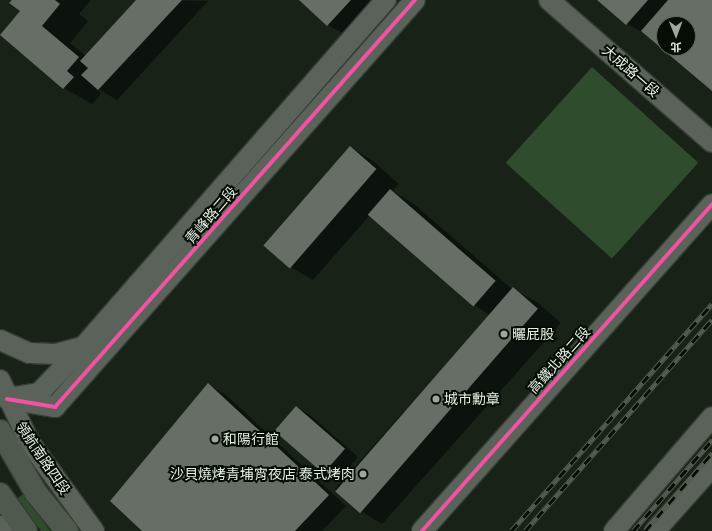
<!DOCTYPE html>
<html>
<head>
<meta charset="utf-8">
<style>
	body { margin:0 }
	#map { position:relative; width:712px; height:531px; overflow:hidden; background:#182217; font-family:"PT Sans Narrow","Noto Sans TC",sans-serif }
	div>[style] { position:absolute }
	[style*='--x'] { left:calc(var(--x)*1px); top:calc(var(--y)*1px); width:calc(var(--w)*1px); rotate:calc(var(--a)*1deg) }
	.green>* { inset:0; background:#2f4c2d; transform-origin:0 0 }
	.shadow>* { inset:0; background:#0007 }
	.building>* { inset:0; background:#666e65; transform-origin:0 0 }
	.roads { filter:drop-shadow(1px 0 #353c34) drop-shadow(-1px 0 #353c34) drop-shadow(0 1px #353c34) drop-shadow(0 -1px #353c34) }
	.minor>* { height:20px; margin:-10px; padding:0 10px; transform-origin:10px; border-radius:10px; background:#5a6259 }
	.major>* { height:22px; margin:-11px; padding:0 11px; transform-origin:11px; border-radius:11px; background:#4f594e }
	.rail>* { height:4.5px; margin-top:-2.25px; transform-origin:0; background:repeating-linear-gradient(90deg,#060d05 0 9px,#545c52 0 18px); box-sizing:border-box; border-block:1px solid #545c52 }
	.cycleway>* { height:4px; margin:-2px; padding:0 2px; transform-origin:2px; border-radius:2px; background:#f153a3 }
	.dots>* { width:11px; height:11px; translate:-50% -50%; box-sizing:border-box; border:2px solid #060d05; border-radius:50% }
	span { translate:-50% -50%; white-space:nowrap; text-align:center; line-height:1.15; -webkit-text-stroke:4px #060d05; paint-order:stroke }
	.street-label { font-size:14px; color:#e4efe2 }
	.poi-label { font-size:14px; color:#e4efe2 }
	.left { translate:0 -50%; text-align:left }
	.right { translate:-100% -50%; text-align:right }
	.north { position:absolute; left:656px; top:16px; width:40px; height:40px; box-sizing:border-box; background:#060d05; border:1px solid #5f675d; border-radius:50%; rotate:179deg; font-size:11px; font-weight:700; line-height:16px; text-align:center; color:#e4efe2 }
	.north::after { content:''; display:block; margin:auto; width:14px; height:18px; background:#9da79b; clip-path:polygon(50% 0,100% 100%,50% 72%,0 100%) }
</style>
</head>
<body>
<div id="map">
	<div class="green">
		<div style="left:592px;top:67px;width:143px;height:129px;rotate:42deg"></div>
		<div style="clip-path:polygon(23px 494px,50px 531px,41px 531px,17px 499px)"></div>
	</div>
	<div class="shadow">
		<div style="clip-path:polygon(13px 0,91px 0,79px 14px,88px 21px,70px 43px,86px 56px,137px 0,208px 1px,117px 100px,97px 88px,101px 94px,92px 104px,64px 88px)"></div>
		<div style="clip-path:polygon(300px 0,387px 0,352px 38px,328px 25px)"></div>
		<div style="clip-path:polygon(evenodd,599px 0,712px 0,712px 89px,646px 34px,627px 24px,599px 0,664px 24px,688px 24px,688px 48px,664px 48px,664px 24px)"></div>
		<div style="clip-path:polygon(350px 147px,373px 161px,399px 184px,392px 191px,414px 204px,512px 289px,537px 302px,561px 323px,382px 524px,359px 510px,335px 489px,490px 315px,474px 305px,370px 215px,313px 280px,289px 266px)"></div>
		<div style="clip-path:polygon(208px 384px,226px 395px,346px 506px,322px 531px,144px 531px)"></div>
		<div style="clip-path:polygon(296px 407px,310px 415px,358px 457px,337px 481px,323px 473px)"></div>
	</div>
	<div class="building">
		<div style="clip-path:polygon(12px 0,55px 0,60px 4px,42px 26px,79px 57px,67px 71px,74px 77px,63px 89px,0 35px,20px 11px,9px 3px)"></div>
		<div style="clip-path:polygon(136px 0,182px 0,98px 90px,81px 75px,88px 68px,80px 61px)"></div>
		<div style="clip-path:polygon(299px 0,351px 0,327px 26px)"></div>
		<div style="clip-path:polygon(597px 0,648px 0,626px 25px)"></div>
		<div style="clip-path:polygon(evenodd,668px 0,712px 0,712px 91px,641px 31px,668px 0,664px 24px,688px 24px,688px 48px,664px 48px,664px 24px)"></div>
		<div style="left:350px;top:146px;width:35px;height:132px;rotate:41deg"></div>
		<div style="left:390px;top:189px;width:140px;height:34px;rotate:41deg"></div>
		<div style="left:513px;top:287px;width:33px;height:271px;rotate:41deg"></div>
		<div style="clip-path:polygon(208px 383px,329px 495px,295px 531px,142px 531px,110px 501px)"></div>
		<div style="left:296px;top:406px;width:65px;height:33px;rotate:41deg"></div>
	</div>
	<div class="roads">
		<div class="minor">
			<div style="--x:549;--y:0;--w:216;--a:41.1"></div>
			<div style="--x:0;--y:340;--w:32;--a:24"></div>
			<div style="--x:29;--y:353;--w:27;--a:2"></div>
			<div style="--x:56;--y:354;--w:28;--a:-15"></div>
			<div style="--x:0;--y:380;--w:70;--a:64.5"></div>
			<div style="--x:30;--y:443;--w:109;--a:54"></div>
			<div style="--x:15;--y:397;--w:24;--a:-9"></div>
			<div style="--x:39;--y:393;--w:64;--a:-46.3"></div>
			<div style="--x:83;--y:347;--w:461;--a:-48.9"></div>
			<div style="--x:7;--y:399;--w:49;--a:9.5"></div>
			<div style="--x:55;--y:407;--w:543;--a:-48.51"></div>
			<div style="--x:0;--y:526;--w:6;--a:59"></div>
			<div style="--x:422;--y:531;--w:437;--a:-48.4"></div>
			<div style="--x:614;--y:531;--w:150;--a:-49.3"></div>
			<div style="--x:655;--y:531;--w:86;--a:-48.3"></div>
		</div>
		<div class="major">
			<div style="--x:0;--y:431;--w:72;--a:59.9"></div>
			<div style="--x:36;--y:493;--w:49;--a:50.8"></div>
			<div style="--x:0;--y:494;--w:45;--a:54.9"></div>
		</div>
	</div>
	<div class="rail">
		<div style="--x:511;--y:531;--w:303;--a:-48.5"></div>
		<div style="--x:525;--y:531;--w:282;--a:-48.5"></div>
		<div style="--x:633;--y:531;--w:121;--a:-49"></div>
		<div style="--x:645;--y:531;--w:103;--a:-49.3"></div>
	</div>
	<div class="cycleway">
		<div style="--x:7;--y:399;--w:49;--a:9.5"></div>
		<div style="--x:55;--y:407;--w:543;--a:-48.51"></div>
		<div style="--x:422;--y:531;--w:437;--a:-48.4"></div>
	</div>
	<div class="dots">
		<div style="left:504px;top:334px;background:#9da79b"></div>
		<div style="left:436px;top:399px;background:#9da79b"></div>
		<div style="left:215px;top:439px;background:#9da79b"></div>
		<div style="left:363px;top:474px;background:#9da79b"></div>
	</div>
	<div class="street-label">
		<span style="left:631px;top:71px;rotate:41deg">大成路一段</span>
		<span style="left:211px;top:215px;rotate:-49deg">青峰路二段</span>
		<span style="left:559px;top:360px;rotate:-48deg">高鐵北路二段</span>
		<span style="left:43px;top:458px;rotate:56deg">領航南路四段</span>
	</div>
	<div class="poi-label">
		<span class="left" style="left:512px;top:334px">曬屁股</span>
		<span class="left" style="left:444px;top:399px">城市勳章</span>
		<span class="left" style="left:223px;top:439px">和陽行館</span>
		<span class="right" style="left:355px;top:474px">沙貝燒烤青埔宵夜店 泰式烤肉</span>
	</div>
	<div class="north">北</div>
</div>
</body>
</html>
